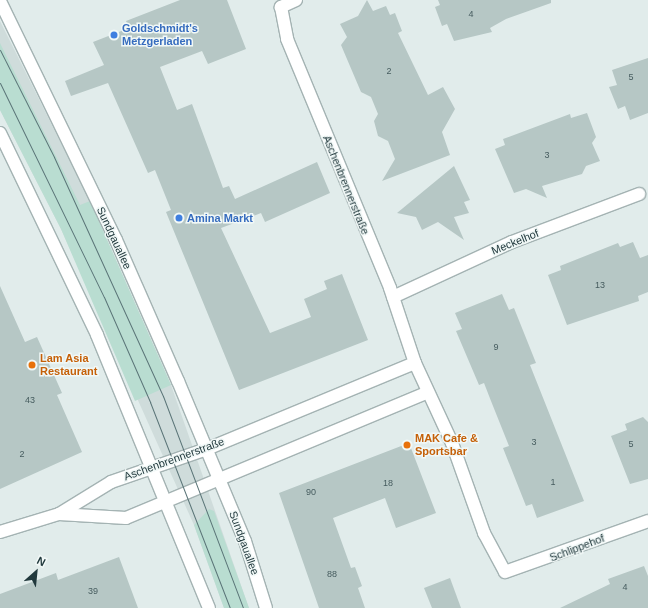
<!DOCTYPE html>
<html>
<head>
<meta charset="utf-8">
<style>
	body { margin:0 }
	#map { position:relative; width:648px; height:608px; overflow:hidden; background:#e1eceb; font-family:Arial,sans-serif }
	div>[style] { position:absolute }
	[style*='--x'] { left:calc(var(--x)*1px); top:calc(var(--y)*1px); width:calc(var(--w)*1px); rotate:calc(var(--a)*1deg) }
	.built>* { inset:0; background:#cfdcdb }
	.green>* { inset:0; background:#b9ddd1 }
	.building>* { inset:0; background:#b6c7c5 }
	.roads { filter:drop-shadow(1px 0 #a4b3b3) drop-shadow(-1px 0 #a4b3b3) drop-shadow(0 1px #a4b3b3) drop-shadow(0 -1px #a4b3b3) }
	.street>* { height:12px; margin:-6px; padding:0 6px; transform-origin:6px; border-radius:6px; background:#fff }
	.secondary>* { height:12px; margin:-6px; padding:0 6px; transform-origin:6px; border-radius:6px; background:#fff }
	.tram>* { height:1px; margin:-0.5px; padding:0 0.5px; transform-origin:0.5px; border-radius:0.5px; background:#5b7578 }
	.dots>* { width:11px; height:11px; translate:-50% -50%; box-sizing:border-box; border:2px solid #f1f8f7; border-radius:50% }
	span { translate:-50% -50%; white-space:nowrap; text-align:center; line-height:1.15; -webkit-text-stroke:3px #f1f8f7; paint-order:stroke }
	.number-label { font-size:9px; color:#465c5f }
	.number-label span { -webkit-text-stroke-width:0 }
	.shop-label { font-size:11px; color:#366cbe; font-weight:700 }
	.left { translate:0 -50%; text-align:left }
	.street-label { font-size:11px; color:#21393d }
	.food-label { font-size:11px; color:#c56008; font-weight:700 }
	.north { position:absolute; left:16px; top:552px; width:40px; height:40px; -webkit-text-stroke:3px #f1f8f7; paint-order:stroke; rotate:27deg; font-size:11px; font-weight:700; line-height:16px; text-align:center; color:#21393d }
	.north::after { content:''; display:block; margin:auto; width:14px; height:18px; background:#21393d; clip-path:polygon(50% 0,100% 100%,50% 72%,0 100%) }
</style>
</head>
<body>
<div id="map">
	<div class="built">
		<div style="clip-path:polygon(0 21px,90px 201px,171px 385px,249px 608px,224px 608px,194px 525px,61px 229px,0 110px)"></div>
	</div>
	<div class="green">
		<div style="clip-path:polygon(0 43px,80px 205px,90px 201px,171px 385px,135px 401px,61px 229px,0 110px)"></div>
		<div style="clip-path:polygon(209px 509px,214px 511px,249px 608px,224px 608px,194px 525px)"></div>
	</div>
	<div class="building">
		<div style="clip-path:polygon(180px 0,227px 0,246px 49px,208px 64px,202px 51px,160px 67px,177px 110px,192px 104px,223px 188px,229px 186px,235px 199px,317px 162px,330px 193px,265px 222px,261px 213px,221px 228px,270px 333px,311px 317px,304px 299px,327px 289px,324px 281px,342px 274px,368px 340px,239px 390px,166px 212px,171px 210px,155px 170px,148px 173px,108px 83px,71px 96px,65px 81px,104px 65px,93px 42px,129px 28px,126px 21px)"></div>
		<div style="clip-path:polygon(367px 0,373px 11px,386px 6px,390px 15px,395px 13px,402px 31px,398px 33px,428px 95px,443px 87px,455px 109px,442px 132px,450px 155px,382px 181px,395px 159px,388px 141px,378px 136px,374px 121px,378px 114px,371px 97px,361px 92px,341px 45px,347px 37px,340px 24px,358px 16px)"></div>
		<div style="clip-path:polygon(438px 0,551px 0,551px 3px,506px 19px,490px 28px,492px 32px,454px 41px,447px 24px,442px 26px,435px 7px,440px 5px)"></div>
		<div style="clip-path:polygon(648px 58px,648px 113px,630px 120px,625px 106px,618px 109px,609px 87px,617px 85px,612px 70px)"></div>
		<div style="clip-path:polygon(587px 113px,596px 137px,592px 143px,600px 161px,586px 166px,582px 174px,542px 186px,547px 198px,526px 189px,514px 193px,495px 149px,505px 145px,503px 139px,570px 114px,571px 118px)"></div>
		<div style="clip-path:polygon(454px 166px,470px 200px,464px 202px,469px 213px,454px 217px,464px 240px,438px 222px,422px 230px,416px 217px,397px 213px)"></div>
		<div style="clip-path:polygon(633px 242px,640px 258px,648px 255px,648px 292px,638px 296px,639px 301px,567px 325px,548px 275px,561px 270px,560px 266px,618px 243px,620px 247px)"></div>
		<div style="clip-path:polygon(0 286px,25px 342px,37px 337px,62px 393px,57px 395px,82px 452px,0 489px)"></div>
		<div style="clip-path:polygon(502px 294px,509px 310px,514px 308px,536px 363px,530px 365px,584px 501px,537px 518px,532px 504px,526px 506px,503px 448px,509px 446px,491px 401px,484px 383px,479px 385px,456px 331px,462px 329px,455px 313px)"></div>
		<div style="clip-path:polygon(643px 417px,648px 422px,648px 479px,630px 484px,611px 436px,627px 430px,625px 424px)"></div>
		<div style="clip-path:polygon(409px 443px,436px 513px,396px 528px,385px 498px,333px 518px,351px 568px,355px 567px,362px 586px,358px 588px,365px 608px,319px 608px,279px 493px)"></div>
		<div style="clip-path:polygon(119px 557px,138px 608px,0 608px,0 594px,56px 573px,58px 580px)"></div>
		<div style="clip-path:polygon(644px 566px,648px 576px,648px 608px,560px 608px,610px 584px,608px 579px)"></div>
		<div style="clip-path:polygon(450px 578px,461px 608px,432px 608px,424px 588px)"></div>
	</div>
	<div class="roads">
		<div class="street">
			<div style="--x:296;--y:0;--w:17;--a:155"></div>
			<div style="--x:281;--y:7;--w:33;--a:79"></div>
			<div style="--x:287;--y:39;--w:269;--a:67.5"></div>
			<div style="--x:390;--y:288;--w:79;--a:71.6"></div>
			<div style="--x:415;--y:363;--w:88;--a:65.2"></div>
			<div style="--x:452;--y:443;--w:96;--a:70.4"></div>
			<div style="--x:484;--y:533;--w:44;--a:61.7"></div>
			<div style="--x:505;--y:572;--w:152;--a:-19.6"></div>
			<div style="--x:393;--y:297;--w:131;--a:-24.8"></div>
			<div style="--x:512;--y:242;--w:136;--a:-20.7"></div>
			<div style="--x:59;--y:514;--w:67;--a:3.4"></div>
			<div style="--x:126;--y:518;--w:327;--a:-22.6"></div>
			<div style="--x:0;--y:532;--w:62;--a:-17"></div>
			<div style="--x:59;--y:514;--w:61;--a:-31.6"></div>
			<div style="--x:111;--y:482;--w:102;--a:-19"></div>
			<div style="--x:207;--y:449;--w:225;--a:-22.5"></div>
		</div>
		<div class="secondary">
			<div style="--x:0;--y:1;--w:266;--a:64.1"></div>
			<div style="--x:116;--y:240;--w:154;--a:66.3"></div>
			<div style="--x:178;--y:381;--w:173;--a:67.3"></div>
			<div style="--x:245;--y:541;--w:70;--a:72.6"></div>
			<div style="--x:0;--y:133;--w:224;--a:64.3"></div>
			<div style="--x:97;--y:335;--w:295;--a:67.7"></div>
		</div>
	</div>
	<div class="tram">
		<div style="--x:0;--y:50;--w:120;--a:63.2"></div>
		<div style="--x:54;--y:157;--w:263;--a:65.5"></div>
		<div style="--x:163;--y:396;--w:227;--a:69.3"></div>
		<div style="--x:0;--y:83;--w:238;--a:64.1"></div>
		<div style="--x:104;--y:297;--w:115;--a:66.3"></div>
		<div style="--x:150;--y:402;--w:221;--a:68.8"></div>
	</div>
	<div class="dots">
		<div style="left:114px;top:35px;background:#3f7fe0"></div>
		<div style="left:179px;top:218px;background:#3f7fe0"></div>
		<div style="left:32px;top:365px;background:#e8710a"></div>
		<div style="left:407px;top:445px;background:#e8710a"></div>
	</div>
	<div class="number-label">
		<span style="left:471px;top:14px">4</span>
		<span style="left:389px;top:71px">2</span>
		<span style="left:631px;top:77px">5</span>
		<span style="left:547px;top:155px">3</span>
		<span style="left:600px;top:285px">13</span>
		<span style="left:496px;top:347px">9</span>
		<span style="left:30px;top:400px">43</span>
		<span style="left:534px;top:442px">3</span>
		<span style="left:631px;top:444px">5</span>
		<span style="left:22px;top:454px">2</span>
		<span style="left:553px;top:482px">1</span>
		<span style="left:388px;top:483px">18</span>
		<span style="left:311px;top:492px">90</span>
		<span style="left:332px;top:574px">88</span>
		<span style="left:625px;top:587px">4</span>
		<span style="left:93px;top:591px">39</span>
	</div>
	<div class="shop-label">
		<span class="left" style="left:122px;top:35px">Goldschmidt's<br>Metzgerladen</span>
		<span class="left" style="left:187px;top:218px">Amina Markt</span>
	</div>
	<div class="street-label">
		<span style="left:346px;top:185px;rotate:68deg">Aschenbrennerstraße</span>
		<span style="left:114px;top:238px;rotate:65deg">Sundgauallee</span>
		<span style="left:515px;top:242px;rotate:-22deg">Meckelhof</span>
		<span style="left:174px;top:459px;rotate:-20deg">Aschenbrennerstraße</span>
		<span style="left:244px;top:543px;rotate:70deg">Sundgauallee</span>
		<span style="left:577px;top:548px;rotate:-21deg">Schlippehof</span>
	</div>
	<div class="food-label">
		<span class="left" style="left:40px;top:365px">Lam Asia<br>Restaurant</span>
		<span class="left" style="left:415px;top:445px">MAK Cafe &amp;<br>Sportsbar</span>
	</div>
	<div class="north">N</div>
</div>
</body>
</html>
